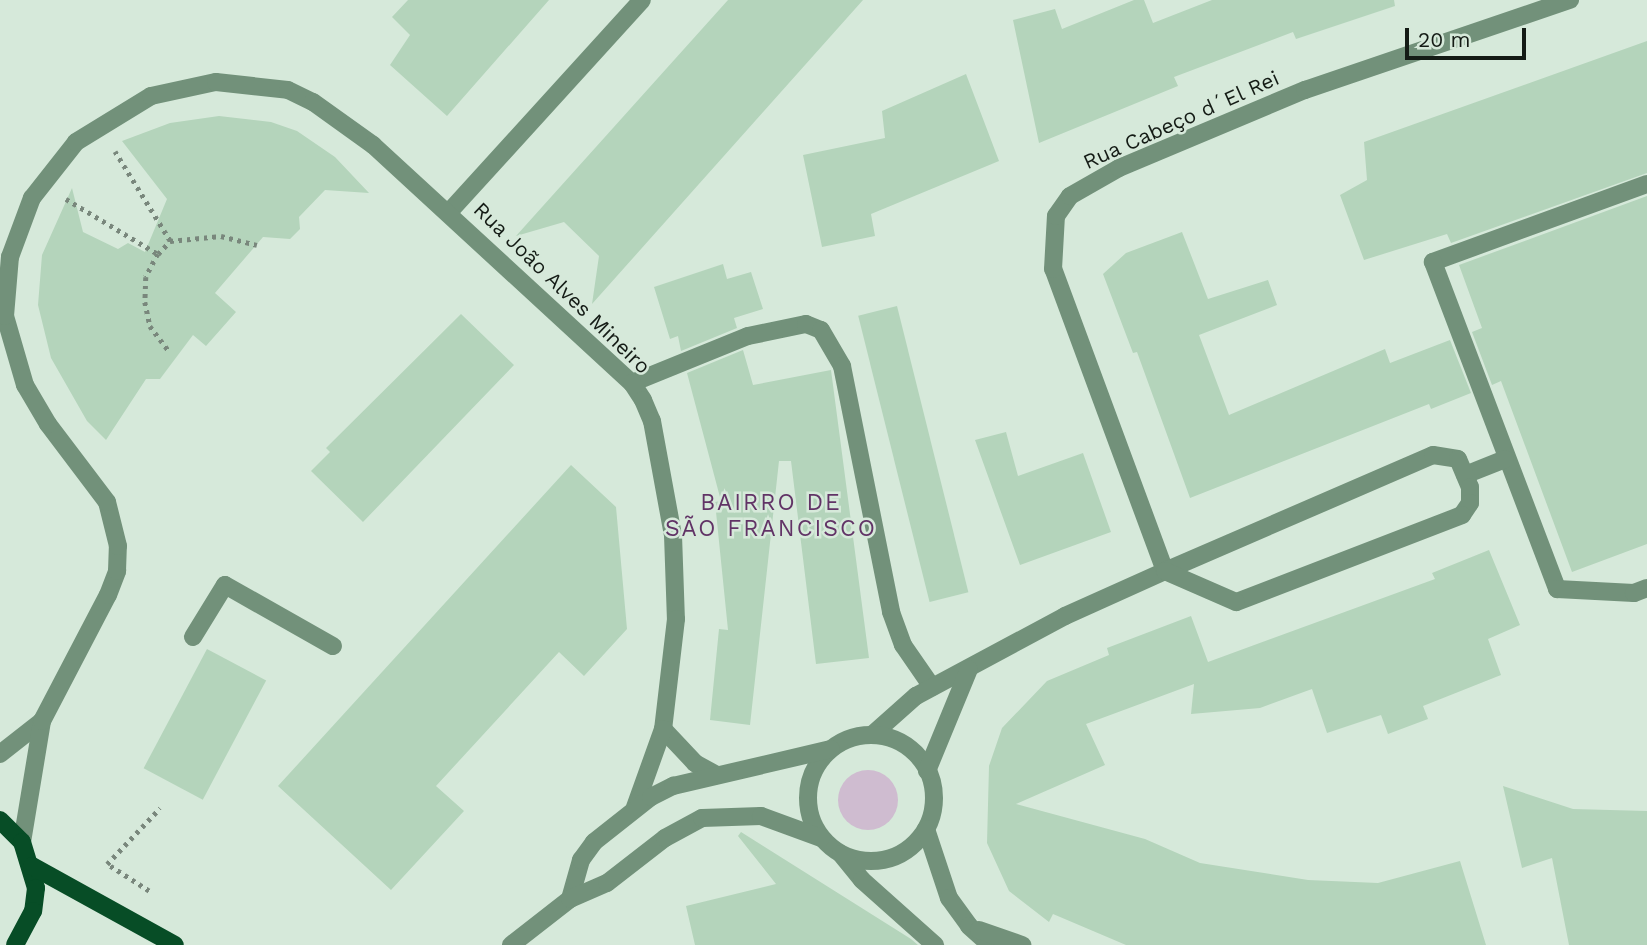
<!DOCTYPE html>
<html>
<head>
<meta charset="utf-8">
<style>
	body { margin:0 }
	#map { position:relative; width:1647px; height:945px; overflow:hidden; background:#d6e9da; font-family:"Work Sans",sans-serif }
	div>[style] { position:absolute }
	[style*='--x'] { left:calc(var(--x)*1px); top:calc(var(--y)*1px); width:calc(var(--w)*1px); rotate:calc(var(--a)*1deg) }
	.green>* { inset:0; background:#cfbcd0 }
	.round { border-radius:50% }
	.building>* { inset:0; background:#b4d4bb; transform-origin:0 0 }
	.path>* { height:4.5px; margin-top:-2.25px; transform-origin:0; background:repeating-linear-gradient(90deg,#79877c 0 3.5px,transparent 0 8.5px) }
	.minor>* { height:18px; margin:-9px; padding:0 9px; transform-origin:9px; border-radius:9px; background:#72917a }
	.minor>.ring { margin:-9px; padding:0; box-sizing:content-box; background:none; border:18px solid #72917a; border-radius:50% }
	.major>* { height:18px; margin:-9px; padding:0 9px; transform-origin:9px; border-radius:9px; background:#074d26 }
	span { translate:-50% -50%; white-space:nowrap; text-align:center; line-height:1.15; -webkit-text-stroke:5px #d6e9da; paint-order:stroke }
	.street-label { font-size:21px; color:#141b15 }
	.neighbourhood-label { font-size:23px; color:#613366; letter-spacing:2px }
	.scale { position:absolute; left:1405px; top:28px; width:121px; height:32px; box-sizing:border-box; border:4px solid #141b15; border-top:0; padding-left:9px; font-size:21px; line-height:24px; white-space:nowrap; color:#141b15; -webkit-text-stroke:5px #d6e9da; paint-order:stroke }
</style>
</head>
<body>
<div id="map">
	<div class="green">
		<div class="round" style="left:838px;top:770px;width:60px;height:60px"></div>
	</div>
	<div class="building">
		<div style="clip-path:polygon(408px 0,549px 0,447px 116px,390px 65px,410px 35px,392px 17px)"></div>
		<div style="clip-path:polygon(728px 0,863px 0,592px 304px,599px 256px,564px 222px,516px 236px)"></div>
		<div style="clip-path:polygon(1134px 0,1144px 0,1153px 23px,1212px 0,1394px 0,1395px 6px,1296px 39px,1293px 32px,1174px 77px,1178px 86px,1039px 143px,1013px 20px,1055px 9px,1062px 29px)"></div>
		<div style="clip-path:polygon(1647px 41px,1647px 173px,1451px 243px,1447px 234px,1364px 260px,1340px 195px,1367px 180px,1364px 142px)"></div>
		<div style="clip-path:polygon(966px 74px,999px 161px,871px 214px,875px 236px,822px 247px,803px 155px,885px 138px,882px 111px)"></div>
		<div style="clip-path:polygon(219px 116px,271px 122px,297px 131px,335px 157px,369px 193px,325px 190px,299px 217px,300px 229px,290px 239px,263px 237px,215px 293px,236px 312px,206px 346px,193px 335px,160px 379px,146px 379px,106px 440px,87px 421px,51px 358px,38px 305px,42px 255px,72px 188px,83px 232px,118px 249px,128px 243px,145px 252px,167px 199px,122px 141px,170px 123px)"></div>
		<div style="clip-path:polygon(1647px 196px,1647px 544px,1572px 572px,1501px 381px,1492px 385px,1472px 332px,1482px 328px,1459px 265px)"></div>
		<div style="clip-path:polygon(1182px 232px,1208px 299px,1268px 280px,1277px 305px,1199px 335px,1229px 415px,1385px 349px,1390px 363px,1450px 340px,1471px 393px,1431px 409px,1429px 404px,1190px 498px,1137px 352px,1133px 353px,1103px 274px,1126px 253px)"></div>
		<div style="clip-path:polygon(723px 264px,727px 279px,751px 272px,763px 309px,734px 318px,737px 328px,681px 351px,678px 336px,670px 339px,654px 287px)"></div>
		<div style="left:897px;top:306px;width:295px;height:40px;rotate:76deg"></div>
		<div style="clip-path:polygon(461px 314px,514px 365px,363px 522px,311px 471px,330px 452px,326px 448px)"></div>
		<div style="clip-path:polygon(743px 350px,753px 385px,831px 370px,869px 658px,816px 664px,791px 461px,779px 461px,750px 725px,710px 720px,719px 629px,728px 630px,715px 502px,721px 501px,687px 373px)"></div>
		<div style="clip-path:polygon(1006px 432px,1018px 476px,1083px 453px,1111px 532px,1020px 565px,975px 440px)"></div>
		<div style="clip-path:polygon(571px 465px,616px 507px,627px 629px,584px 676px,559px 652px,436px 786px,464px 811px,391px 890px,278px 786px)"></div>
		<div style="clip-path:polygon(1489px 550px,1520px 625px,1488px 639px,1501px 675px,1423px 706px,1428px 719px,1388px 734px,1381px 715px,1327px 733px,1312px 689px,1260px 708px,1191px 714px,1194px 684px,1086px 724px,1105px 765px,1016px 804px,1145px 839px,1200px 863px,1308px 880px,1378px 883px,1460px 861px,1486px 945px,1126px 945px,1053px 914px,1049px 922px,1009px 891px,987px 843px,989px 766px,1002px 728px,1047px 681px,1109px 655px,1107px 648px,1191px 616px,1208px 662px,1435px 579px,1432px 573px)"></div>
		<div style="left:207px;top:649px;width:67px;height:135px;rotate:28deg"></div>
		<div style="clip-path:polygon(1503px 786px,1573px 809px,1647px 811px,1647px 945px,1569px 945px,1552px 858px,1522px 868px)"></div>
		<div style="clip-path:polygon(741px 832px,911px 939px,918px 945px,695px 945px,686px 906px,776px 884px,738px 836px)"></div>
	</div>
	<div class="path">
		<div style="--x:66;--y:199;--w:107;--a:30.9"></div>
		<div style="--x:158;--y:254;--w:18;--a:-47"></div>
		<div style="--x:170;--y:241;--w:105;--a:-121.7"></div>
		<div style="--x:170;--y:241;--w:51;--a:-5.6"></div>
		<div style="--x:221;--y:236;--w:37;--a:14"></div>
		<div style="--x:158;--y:254;--w:26;--a:118"></div>
		<div style="--x:146;--y:277;--w:25;--a:92"></div>
		<div style="--x:145;--y:302;--w:25;--a:78"></div>
		<div style="--x:150;--y:326;--w:30;--a:53"></div>
		<div style="--x:149;--y:891;--w:50;--a:-147.3"></div>
		<div style="--x:107;--y:864;--w:77;--a:-46.6"></div>
	</div>
	<div class="minor">
		<div style="--x:1647;--y:184;--w:228;--a:160"></div>
		<div style="--x:1433;--y:262;--w:350;--a:69.2"></div>
		<div style="--x:1557;--y:589;--w:77;--a:3"></div>
		<div style="--x:1634;--y:593;--w:14;--a:-21"></div>
		<div style="--x:450;--y:211;--w:285;--a:-47.7"></div>
		<div style="--x:632;--y:383;--w:125;--a:-22.1"></div>
		<div style="--x:748;--y:336;--w:59;--a:-11.7"></div>
		<div style="--x:806;--y:324;--w:16;--a:22"></div>
		<div style="--x:821;--y:330;--w:42;--a:59.7"></div>
		<div style="--x:842;--y:366;--w:251;--a:78.7"></div>
		<div style="--x:891;--y:612;--w:35;--a:70"></div>
		<div style="--x:903;--y:645;--w:51;--a:55.4"></div>
		<div style="--x:1465;--y:475;--w:43;--a:-21.8"></div>
		<div style="--x:1165;--y:571;--w:322;--a:-110.3"></div>
		<div style="--x:1053;--y:269;--w:53;--a:-86.8"></div>
		<div style="--x:1056;--y:216;--w:24;--a:-55"></div>
		<div style="--x:1070;--y:196;--w:56;--a:-29.7"></div>
		<div style="--x:1119;--y:168;--w:202;--a:-22.8"></div>
		<div style="--x:1305;--y:90;--w:280;--a:-18.8"></div>
		<div style="--x:193;--y:637;--w:61;--a:-58.4"></div>
		<div style="--x:225;--y:585;--w:124;--a:29.5"></div>
		<div style="--x:663;--y:729;--w:47;--a:46.7"></div>
		<div style="--x:695;--y:763;--w:25;--a:29"></div>
		<div style="--x:872;--y:735;--w:59;--a:-41.6"></div>
		<div style="--x:916;--y:696;--w:169;--a:-28.2"></div>
		<div style="--x:1065;--y:616;--w:110;--a:-24.2"></div>
		<div style="--x:1165;--y:571;--w:292;--a:-23.4"></div>
		<div style="--x:1433;--y:455;--w:25;--a:9"></div>
		<div style="--x:1458;--y:459;--w:30;--a:67"></div>
		<div style="--x:1470;--y:487;--w:16;--a:90"></div>
		<div style="--x:1470;--y:503;--w:14;--a:124"></div>
		<div style="--x:1462;--y:515;--w:242;--a:158.9"></div>
		<div style="--x:1236;--y:602;--w:77;--a:-156.4"></div>
		<div class="ring" style="left:808px;top:735px;width:108px;height:108px"></div>
		<div style="--x:0;--y:754;--w:53;--a:-38.2"></div>
		<div style="--x:927;--y:771;--w:110;--a:-67.6"></div>
		<div style="--x:926;--y:829;--w:73;--a:71.6"></div>
		<div style="--x:949;--y:898;--w:34;--a:54"></div>
		<div style="--x:969;--y:926;--w:28;--a:42"></div>
		<div style="--x:22;--y:842;--w:123;--a:-80.6"></div>
		<div style="--x:42;--y:721;--w:142;--a:-62.4"></div>
		<div style="--x:108;--y:595;--w:26;--a:-69"></div>
		<div style="--x:117;--y:571;--w:25;--a:-88"></div>
		<div style="--x:118;--y:546;--w:45;--a:-104"></div>
		<div style="--x:107;--y:502;--w:98;--a:-127.1"></div>
		<div style="--x:48;--y:424;--w:45;--a:-120.5"></div>
		<div style="--x:25;--y:385;--w:72;--a:-106.2"></div>
		<div style="--x:5;--y:316;--w:59;--a:-85.2"></div>
		<div style="--x:10;--y:257;--w:63;--a:-69.6"></div>
		<div style="--x:32;--y:198;--w:71;--a:-51.8"></div>
		<div style="--x:76;--y:142;--w:88;--a:-31.5"></div>
		<div style="--x:151;--y:96;--w:66;--a:-12.2"></div>
		<div style="--x:216;--y:82;--w:72;--a:6.3"></div>
		<div style="--x:288;--y:90;--w:28;--a:26"></div>
		<div style="--x:313;--y:102;--w:74;--a:35.6"></div>
		<div style="--x:373;--y:145;--w:352;--a:42.6"></div>
		<div style="--x:632;--y:383;--w:20;--a:57"></div>
		<div style="--x:643;--y:400;--w:23;--a:67"></div>
		<div style="--x:652;--y:421;--w:116;--a:79.6"></div>
		<div style="--x:673;--y:535;--w:84;--a:88"></div>
		<div style="--x:676;--y:619;--w:111;--a:96.7"></div>
		<div style="--x:663;--y:729;--w:83;--a:109.7"></div>
		<div style="--x:841;--y:854;--w:33;--a:51"></div>
		<div style="--x:862;--y:880;--w:98;--a:41.7"></div>
		<div style="--x:570;--y:899;--w:41;--a:-74.2"></div>
		<div style="--x:581;--y:860;--w:22;--a:-54"></div>
		<div style="--x:594;--y:842;--w:73;--a:-38.3"></div>
		<div style="--x:651;--y:797;--w:25;--a:-27"></div>
		<div style="--x:673;--y:786;--w:162;--a:-13.2"></div>
		<div style="--x:979;--y:930;--w:46;--a:19.2"></div>
		<div style="--x:511;--y:945;--w:75;--a:-37.9"></div>
		<div style="--x:570;--y:899;--w:40;--a:-23.4"></div>
		<div style="--x:607;--y:883;--w:73;--a:-37.8"></div>
		<div style="--x:665;--y:838;--w:42;--a:-28.4"></div>
		<div style="--x:702;--y:818;--w:59;--a:-1.9"></div>
		<div style="--x:761;--y:816;--w:64;--a:20.1"></div>
	</div>
	<div class="major">
		<div style="--x:0;--y:820;--w:31;--a:45"></div>
		<div style="--x:22;--y:842;--w:48;--a:73.1"></div>
		<div style="--x:36;--y:888;--w:23;--a:97"></div>
		<div style="--x:33;--y:911;--w:38;--a:118"></div>
		<div style="--x:32;--y:866;--w:163;--a:28.9"></div>
	</div>
	<div class="street-label">
		<span style="left:1181px;top:120px;rotate:-24deg">Rua Cabeço d´El Rei</span>
		<span style="left:562px;top:288px;rotate:44deg">Rua João Alves Mineiro</span>
	</div>
	<div class="neighbourhood-label">
		<span style="left:771px;top:516px">BAIRRO DE<br>SÃO FRANCISCO</span>
	</div>
	<div class="scale">20 m</div>
</div>
</body>
</html>
